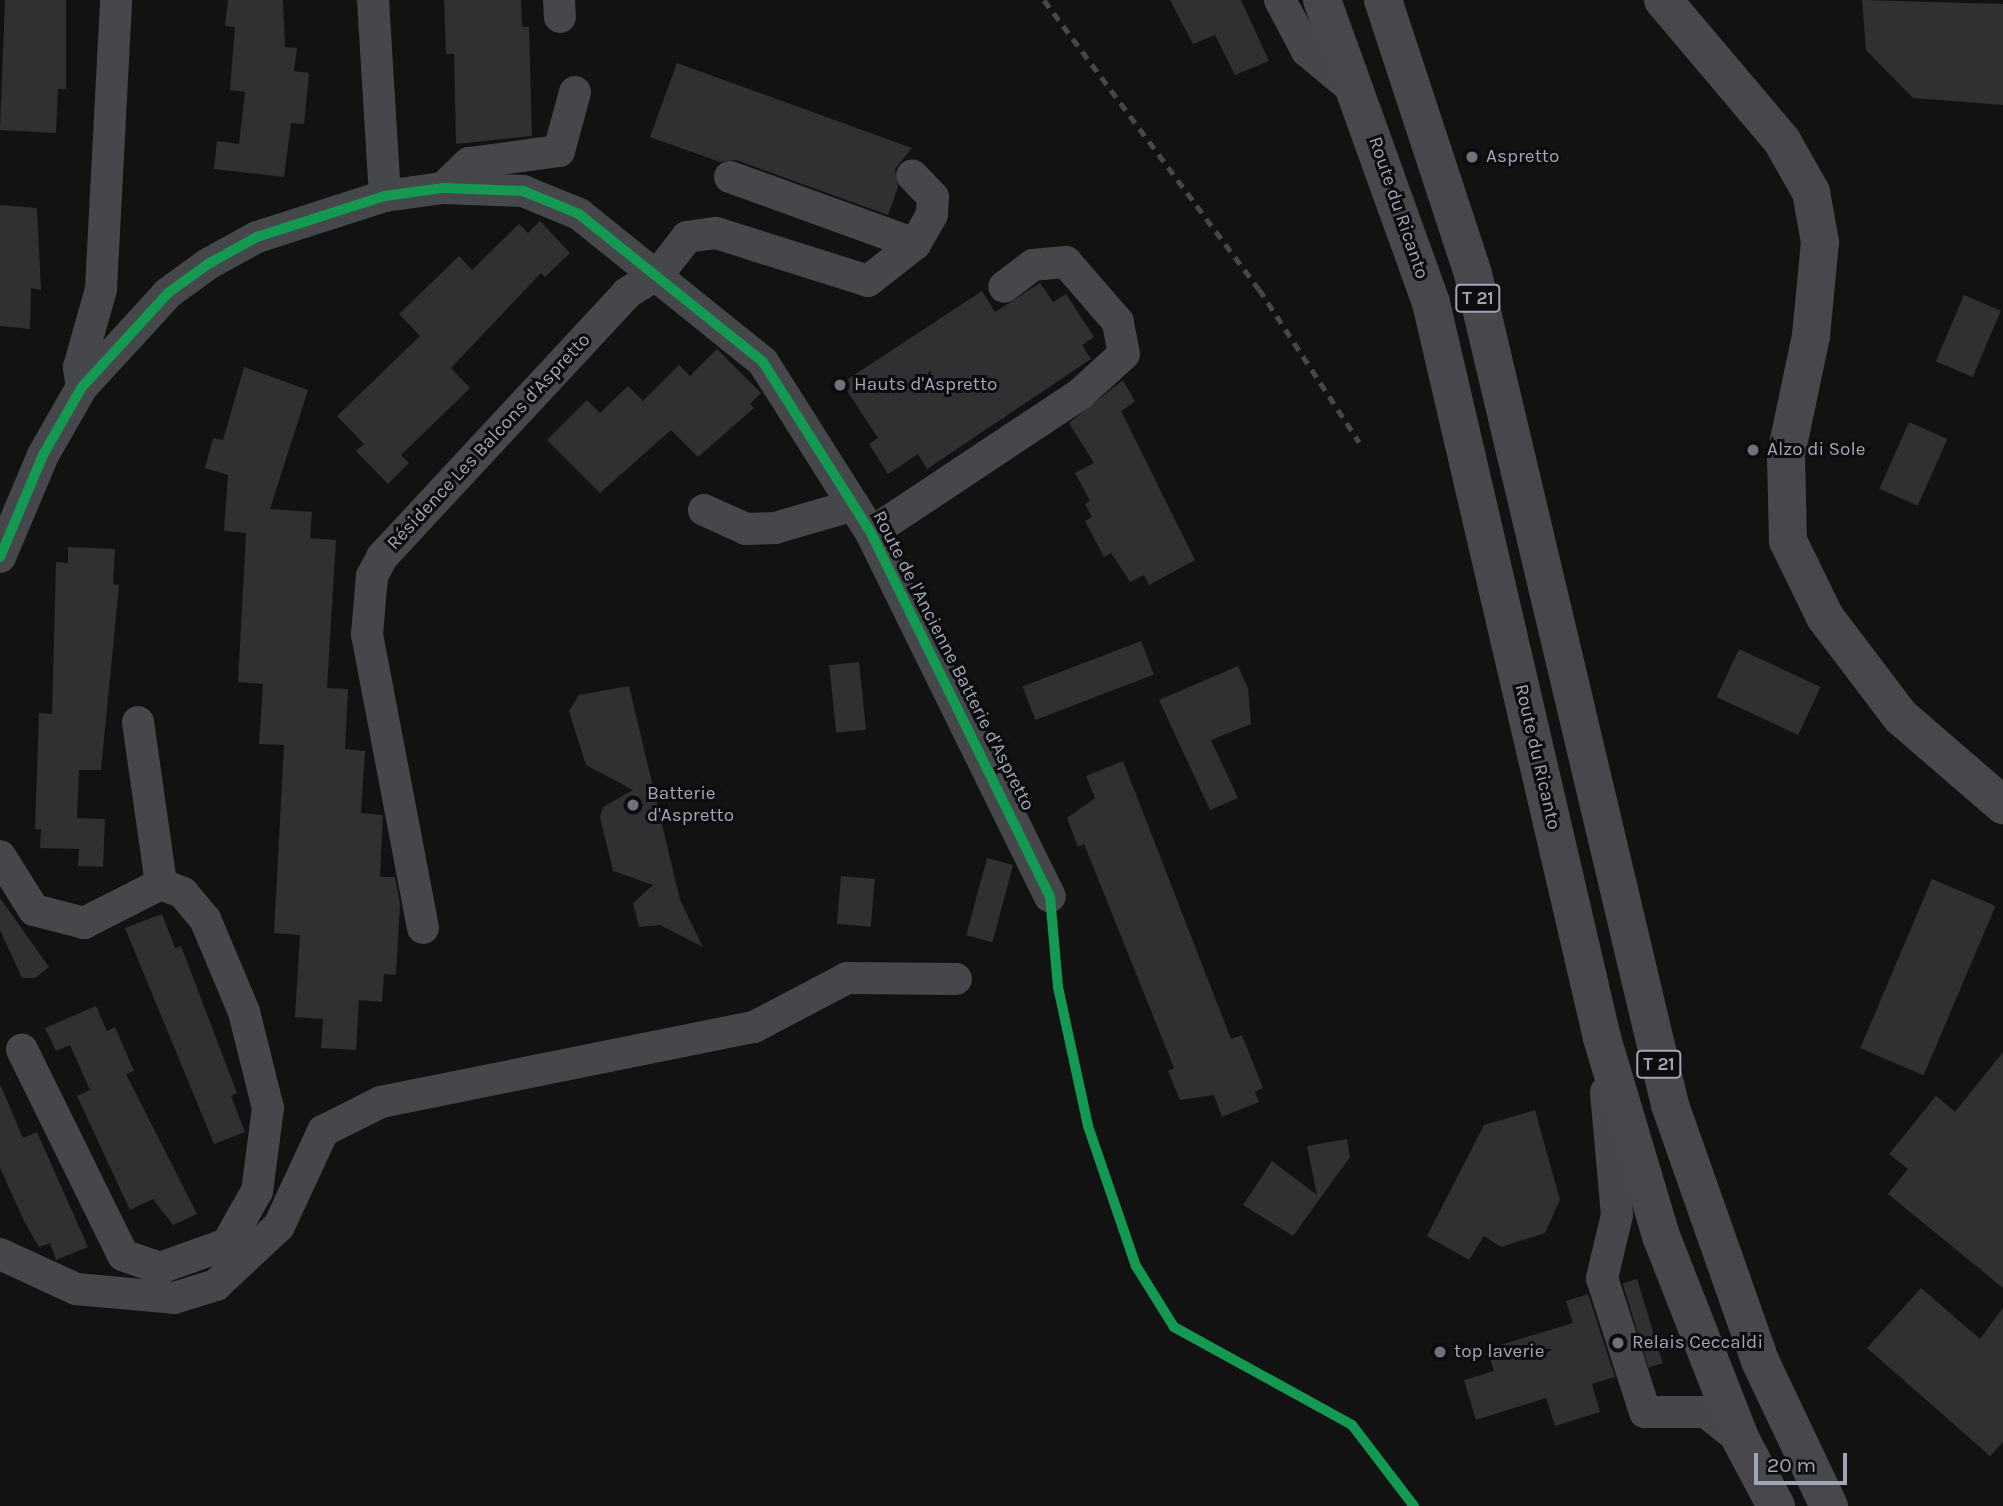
<!DOCTYPE html>
<html>
<head>
<meta charset="utf-8">
<style>
	body { margin:0 }
	#map { position:relative; width:2003px; height:1506px; overflow:hidden; background:#121212; font-family:Karla,sans-serif }
	div>[style] { position:absolute }
	[style*='--x'] { left:calc(var(--x)*1px); top:calc(var(--y)*1px); width:calc(var(--w)*1px); rotate:calc(var(--a)*1deg) }
	.building>* { inset:0; background:#2f3032; transform-origin:0 0 }
	.minor>* { height:32px; margin:-16px; padding:0 16px; transform-origin:16px; border-radius:16px; background:#45474b }
	.major>* { height:38px; margin:-19px; padding:0 19px; transform-origin:19px; border-radius:19px; background:#48484c }
	.rail>* { height:5px; margin-top:-2.5px; transform-origin:0; background:repeating-linear-gradient(90deg,#45474a 0 9px,transparent 0 16px) }
	.cycleway>* { height:10px; margin:-5px; padding:0 5px; transform-origin:5px; border-radius:5px; background:#139951 }
	.dots>* { width:19px; height:19px; translate:-50% -50%; box-sizing:border-box; border:4px solid #0c0c0e; border-radius:50% }
	span { translate:-50% -50%; white-space:nowrap; text-align:center; line-height:1.15; -webkit-text-stroke:6px #0c0c0e; paint-order:stroke }
	.shield-label span { padding:2px 5px; background:#0c0c0e; border:2px solid; border-radius:5px; -webkit-text-stroke-width:0 }
	.shield-label { font-size:18px; color:#a1a5b5; font-weight:700 }
	.poi-label { font-size:19px; color:#a1a5b5 }
	.left { translate:0 -50%; text-align:left }
	.street-label { font-size:19px; color:#a1a5b5 }
	.scale { position:absolute; left:1754px; top:1453px; width:93px; height:32px; box-sizing:border-box; border:4px solid #a1a5b5; border-top:0; padding-left:9px; font-size:21px; line-height:24px; white-space:nowrap; color:#a1a5b5; -webkit-text-stroke:5px #0c0c0e; paint-order:stroke }
</style>
</head>
<body>
<div id="map">
	<div class="building">
		<div style="clip-path:polygon(5px 0,66px 0,66px 89px,58px 89px,56px 133px,0 130px)"></div>
		<div style="clip-path:polygon(228px 0,283px 0,285px 47px,297px 48px,294px 71px,309px 73px,304px 124px,291px 123px,284px 177px,214px 169px,217px 141px,239px 144px,245px 92px,230px 90px,235px 27px,225px 26px)"></div>
		<div style="clip-path:polygon(444px 0,521px 0,522px 27px,529px 27px,532px 136px,456px 144px,454px 54px,446px 54px)"></div>
		<div style="clip-path:polygon(1170px 0,1241px 0,1269px 61px,1235px 75px,1215px 35px,1193px 44px)"></div>
		<div style="clip-path:polygon(1862px 0,2003px 4px,2003px 105px,1913px 98px,1866px 50px)"></div>
		<div style="clip-path:polygon(677px 63px,912px 148px,895px 169px,898px 187px,888px 215px,736px 160px,720px 162px,650px 137px)"></div>
		<div style="clip-path:polygon(0 205px,37px 208px,41px 290px,31px 288px,30px 329px,0 326px)"></div>
		<div style="clip-path:polygon(540px 221px,570px 253px,545px 277px,541px 273px,451px 368px,470px 388px,401px 455px,409px 463px,388px 484px,356px 451px,364px 444px,337px 416px,420px 336px,399px 314px,459px 256px,472px 270px,519px 224px,528px 233px)"></div>
		<div style="clip-path:polygon(1040px 283px,1053px 302px,1066px 294px,1094px 337px,1082px 345px,1091px 359px,927px 469px,918px 454px,888px 474px,869px 444px,878px 438px,842px 383px,982px 291px,995px 312px)"></div>
		<div style="left:1964px;top:295px;width:40px;height:72px;rotate:23deg"></div>
		<div style="clip-path:polygon(717px 349px,761px 393px,750px 404px,754px 408px,698px 457px,671px 430px,600px 493px,547px 440px,587px 400px,600px 413px,628px 386px,643px 401px,679px 365px,690px 376px)"></div>
		<div style="clip-path:polygon(244px 367px,308px 390px,270px 509px,312px 512px,310px 538px,336px 540px,327px 688px,348px 689px,345px 749px,365px 751px,361px 813px,383px 815px,380px 877px,395px 877px,400px 904px,396px 975px,384px 974px,382px 1002px,359px 1000px,356px 1050px,321px 1048px,323px 1019px,295px 1017px,300px 935px,274px 933px,284px 745px,259px 744px,263px 684px,238px 682px,246px 533px,224px 531px,228px 475px,205px 468px,213px 438px,223px 440px)"></div>
		<div style="clip-path:polygon(1123px 380px,1135px 402px,1121px 411px,1195px 560px,1149px 585px,1144px 575px,1130px 582px,1111px 553px,1104px 557px,1085px 521px,1092px 517px,1085px 504px,1090px 501px,1075px 473px,1094px 463px,1069px 423px)"></div>
		<div style="left:1909px;top:422px;width:42px;height:73px;rotate:24deg"></div>
		<div style="clip-path:polygon(68px 547px,115px 549px,113px 584px,119px 585px,101px 770px,79px 770px,77px 818px,105px 819px,103px 867px,78px 866px,79px 849px,40px 848px,41px 829px,35px 829px,39px 713px,52px 714px,56px 562px,68px 563px)"></div>
		<div style="left:1141px;top:641px;width:36px;height:127px;rotate:69deg"></div>
		<div style="left:1739px;top:649px;width:90px;height:53px;rotate:25deg"></div>
		<div style="left:859px;top:662px;width:68px;height:30px;rotate:84deg"></div>
		<div style="clip-path:polygon(1238px 666px,1248px 688px,1251px 724px,1211px 740px,1238px 798px,1210px 810px,1159px 700px)"></div>
		<div style="clip-path:polygon(629px 686px,680px 900px,703px 947px,660px 925px,639px 927px,633px 903px,653px 885px,613px 871px,600px 817px,603px 807px,633px 790px,586px 765px,569px 711px,579px 695px)"></div>
		<div style="clip-path:polygon(1123px 761px,1231px 1039px,1242px 1035px,1263px 1088px,1255px 1092px,1259px 1102px,1222px 1117px,1214px 1095px,1180px 1100px,1168px 1071px,1174px 1068px,1084px 844px,1078px 847px,1067px 818px,1095px 798px,1086px 776px)"></div>
		<div style="left:987px;top:858px;width:27px;height:80px;rotate:15deg"></div>
		<div style="left:841px;top:876px;width:34px;height:48px;rotate:5deg"></div>
		<div style="left:1932px;top:879px;width:69px;height:184px;rotate:23deg"></div>
		<div style="clip-path:polygon(0 898px,49px 967px,35px 978px,22px 978px,0 930px)"></div>
		<div style="clip-path:polygon(162px 914px,175px 948px,181px 946px,237px 1093px,231px 1096px,245px 1132px,214px 1144px,125px 928px)"></div>
		<div style="clip-path:polygon(96px 1006px,107px 1031px,115px 1027px,134px 1071px,126px 1074px,197px 1214px,173px 1225px,153px 1199px,130px 1210px,77px 1096px,90px 1090px,70px 1045px,56px 1051px,45px 1028px)"></div>
		<div style="clip-path:polygon(2003px 1052px,2003px 1288px,1888px 1194px,1908px 1169px,1889px 1154px,1936px 1096px,1955px 1112px)"></div>
		<div style="clip-path:polygon(0 1084px,23px 1138px,37px 1132px,88px 1247px,56px 1260px,50px 1243px,39px 1247px,25px 1223px,0 1168px)"></div>
		<div style="clip-path:polygon(1535px 1110px,1560px 1200px,1545px 1233px,1501px 1247px,1484px 1236px,1469px 1260px,1427px 1236px,1484px 1125px)"></div>
		<div style="clip-path:polygon(1347px 1139px,1350px 1157px,1293px 1236px,1243px 1205px,1272px 1161px,1317px 1195px,1307px 1146px)"></div>
		<div style="left:1637px;top:1279px;width:88px;height:15px;rotate:73deg"></div>
		<div style="clip-path:polygon(1921px 1288px,1980px 1339px,2003px 1308px,2003px 1442px,1990px 1456px,1867px 1348px)"></div>
		<div style="clip-path:polygon(1588px 1294px,1615px 1377px,1592px 1384px,1600px 1412px,1555px 1426px,1546px 1398px,1476px 1420px,1464px 1380px,1494px 1371px,1487px 1349px,1573px 1323px,1566px 1301px)"></div>
	</div>
	<div class="minor">
		<div style="--x:373;--y:0;--w:196;--a:86.5"></div>
		<div style="--x:559;--y:0;--w:17;--a:87"></div>
		<div style="--x:1280;--y:0;--w:58;--a:62.1"></div>
		<div style="--x:1307;--y:51;--w:61;--a:39.7"></div>
		<div style="--x:730;--y:177;--w:197;--a:19.9"></div>
		<div style="--x:443;--y:188;--w:36;--a:-44"></div>
		<div style="--x:469;--y:163;--w:91;--a:-7.6"></div>
		<div style="--x:559;--y:151;--w:61;--a:-74.8"></div>
		<div style="--x:82;--y:387;--w:20;--a:-99"></div>
		<div style="--x:79;--y:367;--w:81;--a:-74.2"></div>
		<div style="--x:101;--y:289;--w:289;--a:-87"></div>
		<div style="--x:704;--y:510;--w:46;--a:24.3"></div>
		<div style="--x:746;--y:529;--w:29;--a:-2"></div>
		<div style="--x:775;--y:528;--w:82;--a:-16.2"></div>
		<div style="--x:871;--y:533;--w:251;--a:-33.6"></div>
		<div style="--x:1080;--y:394;--w:59;--a:-42.3"></div>
		<div style="--x:1124;--y:354;--w:33;--a:-101"></div>
		<div style="--x:1118;--y:322;--w:79;--a:-130.9"></div>
		<div style="--x:1066;--y:262;--w:33;--a:175"></div>
		<div style="--x:1033;--y:265;--w:36;--a:143"></div>
		<div style="--x:0;--y:557;--w:111;--a:-67.1"></div>
		<div style="--x:43;--y:455;--w:78;--a:-60.2"></div>
		<div style="--x:82;--y:387;--w:127;--a:-47.5"></div>
		<div style="--x:168;--y:293;--w:49;--a:-35.9"></div>
		<div style="--x:208;--y:264;--w:56;--a:-28.9"></div>
		<div style="--x:257;--y:237;--w:134;--a:-17.8"></div>
		<div style="--x:385;--y:196;--w:59;--a:-7.9"></div>
		<div style="--x:443;--y:188;--w:80;--a:2.1"></div>
		<div style="--x:523;--y:191;--w:61;--a:22.3"></div>
		<div style="--x:579;--y:214;--w:236;--a:38.8"></div>
		<div style="--x:763;--y:362;--w:202;--a:57.7"></div>
		<div style="--x:871;--y:533;--w:405;--a:63.8"></div>
		<div style="--x:138;--y:722;--w:164;--a:81.9"></div>
		<div style="--x:0;--y:856;--w:64;--a:57.8"></div>
		<div style="--x:34;--y:910;--w:52;--a:14.6"></div>
		<div style="--x:84;--y:923;--w:86;--a:-26.9"></div>
		<div style="--x:161;--y:884;--w:24;--a:22"></div>
		<div style="--x:183;--y:893;--w:34;--a:50"></div>
		<div style="--x:205;--y:919;--w:101;--a:67.2"></div>
		<div style="--x:244;--y:1012;--w:99;--a:76"></div>
		<div style="--x:268;--y:1108;--w:84;--a:97.5"></div>
		<div style="--x:257;--y:1191;--w:61;--a:119.5"></div>
		<div style="--x:227;--y:1244;--w:71;--a:160.3"></div>
		<div style="--x:160;--y:1268;--w:39;--a:-161"></div>
		<div style="--x:123;--y:1255;--w:229;--a:-116.2"></div>
		<div style="--x:423;--y:928;--w:299;--a:-100.8"></div>
		<div style="--x:367;--y:634;--w:58;--a:-85.1"></div>
		<div style="--x:372;--y:576;--w:21;--a:-62"></div>
		<div style="--x:382;--y:557;--w:360;--a:-47.1"></div>
		<div style="--x:627;--y:293;--w:39;--a:-32"></div>
		<div style="--x:660;--y:272;--w:44;--a:-52.4"></div>
		<div style="--x:687;--y:237;--w:29;--a:-8"></div>
		<div style="--x:716;--y:233;--w:159;--a:17.5"></div>
		<div style="--x:868;--y:281;--w:60;--a:-38.2"></div>
		<div style="--x:915;--y:244;--w:34;--a:-60"></div>
		<div style="--x:932;--y:214;--w:17;--a:-87"></div>
		<div style="--x:933;--y:197;--w:30;--a:-134"></div>
		<div style="--x:1606;--y:1092;--w:123;--a:84.9"></div>
		<div style="--x:1617;--y:1215;--w:65;--a:103.4"></div>
		<div style="--x:1602;--y:1278;--w:141;--a:72.2"></div>
		<div style="--x:1645;--y:1412;--w:61;--a:0"></div>
		<div style="--x:1706;--y:1412;--w:45;--a:38.7"></div>
		<div style="--x:0;--y:1254;--w:84;--a:24.7"></div>
		<div style="--x:76;--y:1289;--w:98;--a:5.2"></div>
		<div style="--x:174;--y:1298;--w:44;--a:-17.2"></div>
		<div style="--x:216;--y:1285;--w:86;--a:-43.1"></div>
		<div style="--x:279;--y:1226;--w:105;--a:-65.1"></div>
		<div style="--x:323;--y:1131;--w:65;--a:-26.6"></div>
		<div style="--x:381;--y:1102;--w:380;--a:-11.4"></div>
		<div style="--x:754;--y:1027;--w:105;--a:-27.8"></div>
		<div style="--x:847;--y:978;--w:109;--a:0.5"></div>
	</div>
	<div class="major">
		<div style="--x:1322;--y:0;--w:322;--a:70.2"></div>
		<div style="--x:1431;--y:303;--w:755;--a:76.9"></div>
		<div style="--x:1602;--y:1038;--w:207;--a:73.4"></div>
		<div style="--x:1661;--y:1236;--w:219;--a:68.6"></div>
		<div style="--x:1741;--y:1440;--w:75;--a:62.1"></div>
		<div style="--x:1383;--y:0;--w:288;--a:71.8"></div>
		<div style="--x:1473;--y:274;--w:854;--a:76.66"></div>
		<div style="--x:1670;--y:1105;--w:271;--a:70.6"></div>
		<div style="--x:1760;--y:1361;--w:161;--a:64.6"></div>
		<div style="--x:1663;--y:0;--w:185;--a:49.8"></div>
		<div style="--x:1782;--y:141;--w:59;--a:60.4"></div>
		<div style="--x:1811;--y:192;--w:51;--a:79.8"></div>
		<div style="--x:1820;--y:242;--w:94;--a:95.5"></div>
		<div style="--x:1811;--y:336;--w:122;--a:101.9"></div>
		<div style="--x:1786;--y:455;--w:86;--a:88.7"></div>
		<div style="--x:1788;--y:541;--w:85;--a:64"></div>
		<div style="--x:1825;--y:617;--w:126;--a:52.8"></div>
		<div style="--x:1901;--y:717;--w:135;--a:40.8"></div>
	</div>
	<div class="rail">
		<div style="--x:1044;--y:0;--w:360;--a:53.4"></div>
		<div style="--x:1259;--y:289;--w:183;--a:56.8"></div>
	</div>
	<div class="cycleway">
		<div style="--x:0;--y:557;--w:111;--a:-67.1"></div>
		<div style="--x:43;--y:455;--w:78;--a:-60.2"></div>
		<div style="--x:82;--y:387;--w:127;--a:-47.5"></div>
		<div style="--x:168;--y:293;--w:49;--a:-35.9"></div>
		<div style="--x:208;--y:264;--w:56;--a:-28.9"></div>
		<div style="--x:257;--y:237;--w:134;--a:-17.8"></div>
		<div style="--x:385;--y:196;--w:59;--a:-7.9"></div>
		<div style="--x:443;--y:188;--w:80;--a:2.1"></div>
		<div style="--x:523;--y:191;--w:61;--a:22.3"></div>
		<div style="--x:579;--y:214;--w:236;--a:38.8"></div>
		<div style="--x:763;--y:362;--w:202;--a:57.7"></div>
		<div style="--x:871;--y:533;--w:405;--a:63.8"></div>
		<div style="--x:1050;--y:896;--w:91;--a:85"></div>
		<div style="--x:1058;--y:987;--w:142;--a:77.8"></div>
		<div style="--x:1088;--y:1126;--w:148;--a:71.1"></div>
		<div style="--x:1136;--y:1266;--w:72;--a:58.1"></div>
		<div style="--x:1174;--y:1327;--w:203;--a:28.8"></div>
		<div style="--x:1352;--y:1425;--w:102;--a:52.6"></div>
	</div>
	<div class="dots">
		<div style="left:1472px;top:157px;background:#6f727c"></div>
		<div style="left:840px;top:385px;background:#6f727c"></div>
		<div style="left:1753px;top:450px;background:#6f727c"></div>
		<div style="left:633px;top:805px;background:#6f727c"></div>
		<div style="left:1618px;top:1343px;background:#6f727c"></div>
		<div style="left:1440px;top:1352px;background:#6f727c"></div>
	</div>
	<div class="shield-label">
		<span style="left:1478px;top:298px">T 21</span>
		<span style="left:1659px;top:1064px">T 21</span>
	</div>
	<div class="poi-label">
		<span class="left" style="left:1486px;top:157px">Aspretto</span>
		<span class="left" style="left:854px;top:385px">Hauts d'Aspretto</span>
		<span class="left" style="left:1767px;top:450px">Alzo di Sole</span>
		<span class="left" style="left:647px;top:805px">Batterie<br>d'Aspretto</span>
		<span class="left" style="left:1632px;top:1343px">Relais Ceccaldi</span>
		<span class="left" style="left:1454px;top:1352px">top laverie</span>
	</div>
	<div class="street-label">
		<span style="left:1398px;top:208px;rotate:71deg">Route du Ricanto</span>
		<span style="left:489px;top:442px;rotate:-47deg">Résidence Les Balcons d'Aspretto</span>
		<span style="left:953px;top:661px;rotate:63deg">Route de l'Ancienne Batterie d'Aspretto</span>
		<span style="left:1537px;top:757px;rotate:77deg">Route du Ricanto</span>
	</div>
	<div class="scale">20 m</div>
</div>
</body>
</html>
